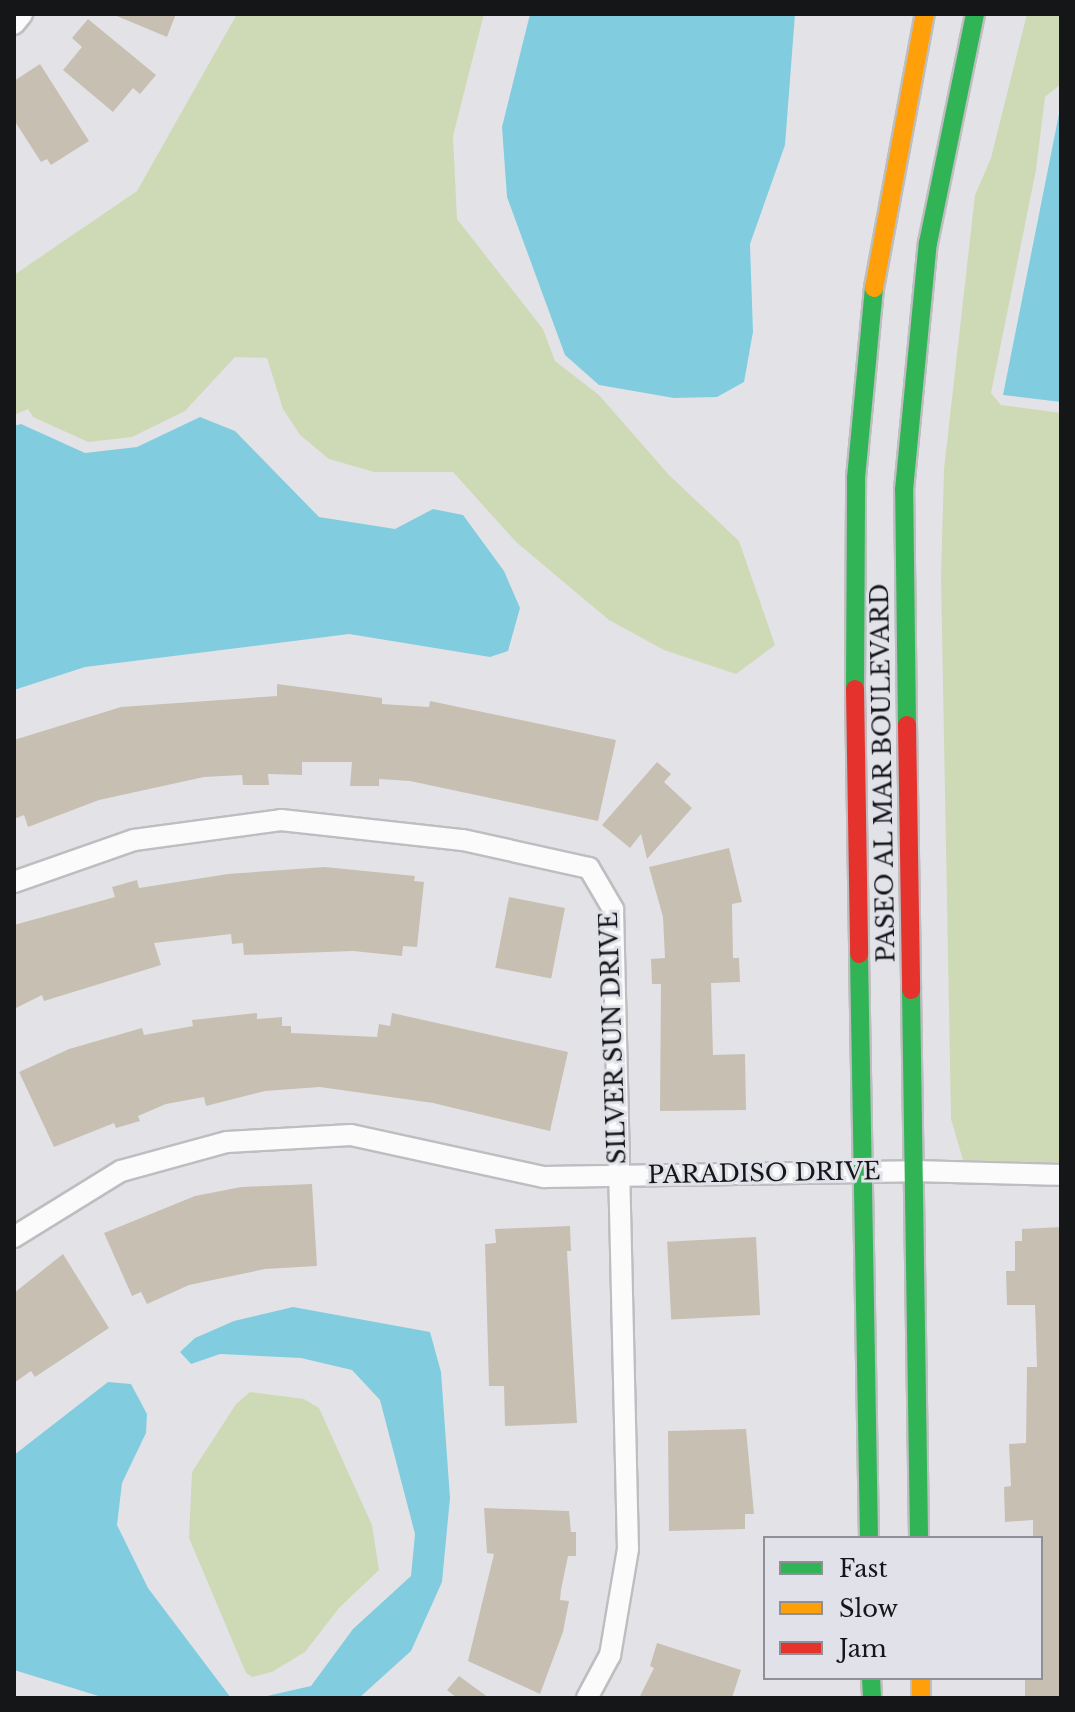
<!DOCTYPE html>
<html>
<head>
<meta charset="utf-8">
<style>
	body { margin:0 }
	#map { position:relative; width:1075px; height:1712px; overflow:hidden; background:#e3e3e7; font-family:"Libre Baskerville",serif }
	div>[style] { position:absolute }
	[style*='--x'] { left:calc(var(--x)*1px); top:calc(var(--y)*1px); width:calc(var(--w)*1px); rotate:calc(var(--a)*1deg) }
	.green>* { inset:0; background:#cedab6 }
	.water>* { inset:0; background:#81cddf }
	.building>* { inset:0; background:#c8bfb3; transform-origin:0 0 }
	.roads { filter:drop-shadow(2px 0 #bebec1) drop-shadow(-2px 0 #bebec1) drop-shadow(0 2px #bebec1) drop-shadow(0 -2px #bebec1) }
	.street>* { height:20px; margin:-10px; padding:0 10px; transform-origin:10px; border-radius:10px; background:#fbfbfb }
	.fast>* { height:18px; margin:-9px; padding:0 9px; transform-origin:9px; border-radius:9px; background:#30b455 }
	.slow>* { height:18px; margin:-9px; padding:0 9px; transform-origin:9px; border-radius:9px; background:#ff9f0a }
	.jam>* { height:18px; margin:-9px; padding:0 9px; transform-origin:9px; border-radius:9px; background:#e5322d }
	span { translate:-50% -50%; white-space:nowrap; text-align:center; line-height:1.15; -webkit-text-stroke:6px #e1e2e9; paint-order:stroke }
	.street-label { font-size:24px; color:#151618 }
	.frame { position:absolute; inset:0; border:16px solid #151618; pointer-events:none }
	.legend { position:absolute; left:763px; top:1536px; width:280px; height:144px; box-sizing:border-box; background:#e1e2e9; border:2px solid #8f9095; margin:0; padding:10px 14px; list-style:none; font-size:24px; color:#151618 }
	.legend li { display:flex; align-items:center; gap:16px; height:40px }
	.legend b { width:40px; border:2px solid #8f9095 }
</style>
</head>
<body>
<div id="map">
	<div class="green">
		<div style="clip-path:polygon(237px 14px,484px 14px,453px 136px,457px 219px,543px 329px,555px 361px,599px 395px,669px 475px,739px 541px,775px 645px,736px 674px,664px 650px,609px 620px,516px 542px,453px 472px,374px 472px,329px 459px,300px 435px,283px 409px,267px 358px,235px 357px,185px 411px,132px 437px,88px 442px,33px 417px,28px 409px,14px 415px,14px 275px,137px 191px)"></div>
		<div style="clip-path:polygon(1027px 14px,1061px 14px,1061px 84px,1045px 97px,1036px 170px,991px 393px,1001px 405px,1061px 413px,1061px 1163px,963px 1160px,951px 1119px,941px 577px,944px 469px,975px 195px,991px 158px)"></div>
		<div style="clip-path:polygon(250px 1392px,304px 1399px,319px 1408px,372px 1525px,379px 1570px,339px 1608px,305px 1652px,272px 1672px,252px 1677px,246px 1673px,189px 1538px,192px 1472px,236px 1404px)"></div>
	</div>
	<div class="water">
		<div style="clip-path:polygon(530px 14px,795px 14px,785px 145px,750px 244px,753px 332px,744px 382px,717px 397px,674px 398px,599px 385px,565px 355px,507px 197px,502px 127px)"></div>
		<div style="clip-path:polygon(1061px 104px,1061px 402px,1003px 395px)"></div>
		<div style="clip-path:polygon(200px 417px,235px 431px,319px 517px,395px 529px,433px 509px,463px 515px,504px 571px,520px 608px,508px 651px,490px 657px,349px 634px,85px 667px,14px 690px,14px 426px,21px 424px,85px 453px,137px 447px)"></div>
		<div style="clip-path:polygon(293px 1307px,430px 1332px,441px 1372px,450px 1498px,442px 1582px,411px 1651px,359px 1698px,258px 1698px,311px 1686px,353px 1629px,411px 1576px,415px 1534px,380px 1400px,352px 1370px,301px 1358px,220px 1354px,191px 1364px,180px 1352px,195px 1338px,234px 1321px)"></div>
		<div style="clip-path:polygon(108px 1382px,131px 1384px,147px 1414px,146px 1433px,122px 1483px,117px 1525px,148px 1588px,231px 1698px,105px 1698px,14px 1670px,14px 1455px)"></div>
	</div>
	<div class="building">
		<div style="clip-path:polygon(112px 14px,176px 14px,167px 37px)"></div>
		<div style="clip-path:polygon(88px 19px,156px 75px,140px 94px,133px 88px,113px 112px,63px 70px,82px 47px,72px 38px)"></div>
		<div style="clip-path:polygon(40px 64px,89px 141px,51px 165px,47px 159px,41px 162px,14px 120px,14px 81px)"></div>
		<div style="clip-path:polygon(277px 684px,382px 698px,382px 704px,429px 707px,430px 701px,616px 740px,598px 821px,410px 781px,379px 779px,379px 786px,350px 786px,352px 762px,302px 762px,302px 775px,268px 774px,269px 785px,243px 785px,242px 775px,204px 777px,99px 800px,28px 827px,24px 815px,14px 819px,14px 740px,121px 707px,277px 696px)"></div>
		<div style="clip-path:polygon(657px 762px,671px 774px,664px 782px,692px 808px,647px 859px,641px 834px,630px 848px,602px 825px)"></div>
		<div style="clip-path:polygon(729px 848px,742px 902px,732px 904px,733px 958px,739px 958px,740px 982px,711px 983px,713px 1055px,745px 1054px,746px 1110px,660px 1111px,661px 984px,652px 984px,651px 959px,665px 958px,663px 917px,649px 867px)"></div>
		<div style="clip-path:polygon(325px 867px,415px 876px,414px 881px,424px 882px,417px 947px,403px 946px,402px 956px,353px 951px,244px 955px,243px 943px,232px 944px,231px 934px,154px 943px,161px 965px,44px 1001px,42px 995px,14px 1009px,14px 925px,115px 897px,112px 887px,137px 880px,139px 888px,228px 874px)"></div>
		<div style="left:509px;top:897px;width:57px;height:72px;rotate:11deg"></div>
		<div style="clip-path:polygon(257px 1013px,257px 1019px,282px 1017px,282px 1026px,291px 1026px,291px 1033px,377px 1037px,379px 1024px,390px 1026px,392px 1013px,568px 1052px,550px 1131px,433px 1103px,320px 1087px,265px 1091px,206px 1106px,204px 1097px,166px 1104px,138px 1116px,140px 1121px,116px 1128px,114px 1123px,54px 1147px,19px 1072px,69px 1049px,142px 1028px,144px 1035px,193px 1026px,192px 1020px)"></div>
		<div style="clip-path:polygon(312px 1184px,317px 1266px,265px 1269px,189px 1285px,147px 1304px,141px 1292px,132px 1296px,104px 1233px,195px 1196px,241px 1187px)"></div>
		<div style="clip-path:polygon(570px 1226px,571px 1251px,567px 1251px,577px 1423px,505px 1426px,504px 1386px,489px 1386px,485px 1244px,496px 1243px,495px 1229px)"></div>
		<div style="clip-path:polygon(1061px 1227px,1061px 1698px,1025px 1698px,1025px 1678px,1041px 1678px,1041px 1538px,1033px 1538px,1033px 1520px,1005px 1522px,1004px 1487px,1011px 1486px,1009px 1444px,1026px 1443px,1027px 1367px,1037px 1367px,1035px 1305px,1007px 1305px,1006px 1271px,1015px 1271px,1015px 1241px,1022px 1241px,1022px 1229px)"></div>
		<div style="left:756px;top:1237px;width:78px;height:89px;rotate:87deg"></div>
		<div style="clip-path:polygon(63px 1254px,109px 1328px,35px 1377px,31px 1371px,14px 1383px,14px 1293px)"></div>
		<div style="clip-path:polygon(746px 1429px,754px 1514px,745px 1514px,745px 1529px,669px 1531px,668px 1431px)"></div>
		<div style="clip-path:polygon(484px 1508px,569px 1511px,571px 1532px,576px 1532px,576px 1556px,568px 1556px,561px 1590px,560px 1600px,569px 1601px,563px 1632px,540px 1694px,468px 1661px,494px 1554px,487px 1553px)"></div>
		<div style="clip-path:polygon(657px 1643px,741px 1670px,732px 1698px,639px 1698px,654px 1668px,650px 1666px)"></div>
		<div style="clip-path:polygon(459px 1676px,489px 1698px,457px 1698px,447px 1690px)"></div>
	</div>
	<div class="roads">
		<div class="street">
			<div style="--x:14;--y:24;--w:13;--a:-51"></div>
			<div style="--x:14;--y:882;--w:127;--a:-19.3"></div>
			<div style="--x:134;--y:840;--w:148;--a:-7.7"></div>
			<div style="--x:281;--y:820;--w:183;--a:6.3"></div>
			<div style="--x:463;--y:840;--w:129;--a:12.5"></div>
			<div style="--x:589;--y:868;--w:48;--a:59.7"></div>
			<div style="--x:613;--y:909;--w:640;--a:88.66"></div>
			<div style="--x:628;--y:1549;--w:108;--a:99.6"></div>
			<div style="--x:610;--y:1655;--w:49;--a:118.1"></div>
			<div style="--x:14;--y:1237;--w:126;--a:-31.7"></div>
			<div style="--x:121;--y:1171;--w:110;--a:-15.3"></div>
			<div style="--x:227;--y:1142;--w:124;--a:-3.2"></div>
			<div style="--x:351;--y:1135;--w:198;--a:12.3"></div>
			<div style="--x:544;--y:1177;--w:369;--a:-0.9"></div>
			<div style="--x:913;--y:1171;--w:148;--a:1.5"></div>
		</div>
		<div class="fast">
			<div style="--x:855;--y:689;--w:211;--a:-89.7"></div>
			<div style="--x:856;--y:478;--w:191;--a:-84.6"></div>
			<div style="--x:907;--y:725;--w:235;--a:-90.7"></div>
			<div style="--x:904;--y:490;--w:248;--a:-84.5"></div>
			<div style="--x:928;--y:243;--w:234;--a:-78.4"></div>
			<div style="--x:859;--y:954;--w:584;--a:89.02"></div>
			<div style="--x:911;--y:990;--w:548;--a:89.16"></div>
			<div style="--x:871;--y:1678;--w:20;--a:87"></div>
		</div>
		<div class="slow">
			<div style="--x:874;--y:288;--w:279;--a:-79.5"></div>
			<div style="--x:921;--y:1678;--w:20;--a:90"></div>
		</div>
		<div class="jam">
			<div style="--x:855;--y:689;--w:265;--a:89.1"></div>
			<div style="--x:907;--y:725;--w:265;--a:89.1"></div>
		</div>
	</div>
	<div class="street-label">
		<span style="left:883px;top:773px;rotate:-91deg">PASEO AL MAR BOULEVARD</span>
		<span style="left:613px;top:1038px;rotate:-92deg">SILVER SUN DRIVE</span>
		<span style="left:764px;top:1173px;rotate:-1deg">PARADISO DRIVE</span>
	</div>
	<div class="frame"></div>
	<ul class="legend">
	<li><b style="height:10px;background:#30b455"></b>Fast</li>
	<li><b style="height:10px;background:#ff9f0a"></b>Slow</li>
	<li><b style="height:10px;background:#e5322d"></b>Jam</li>
	</ul>
</div>
</body>
</html>
